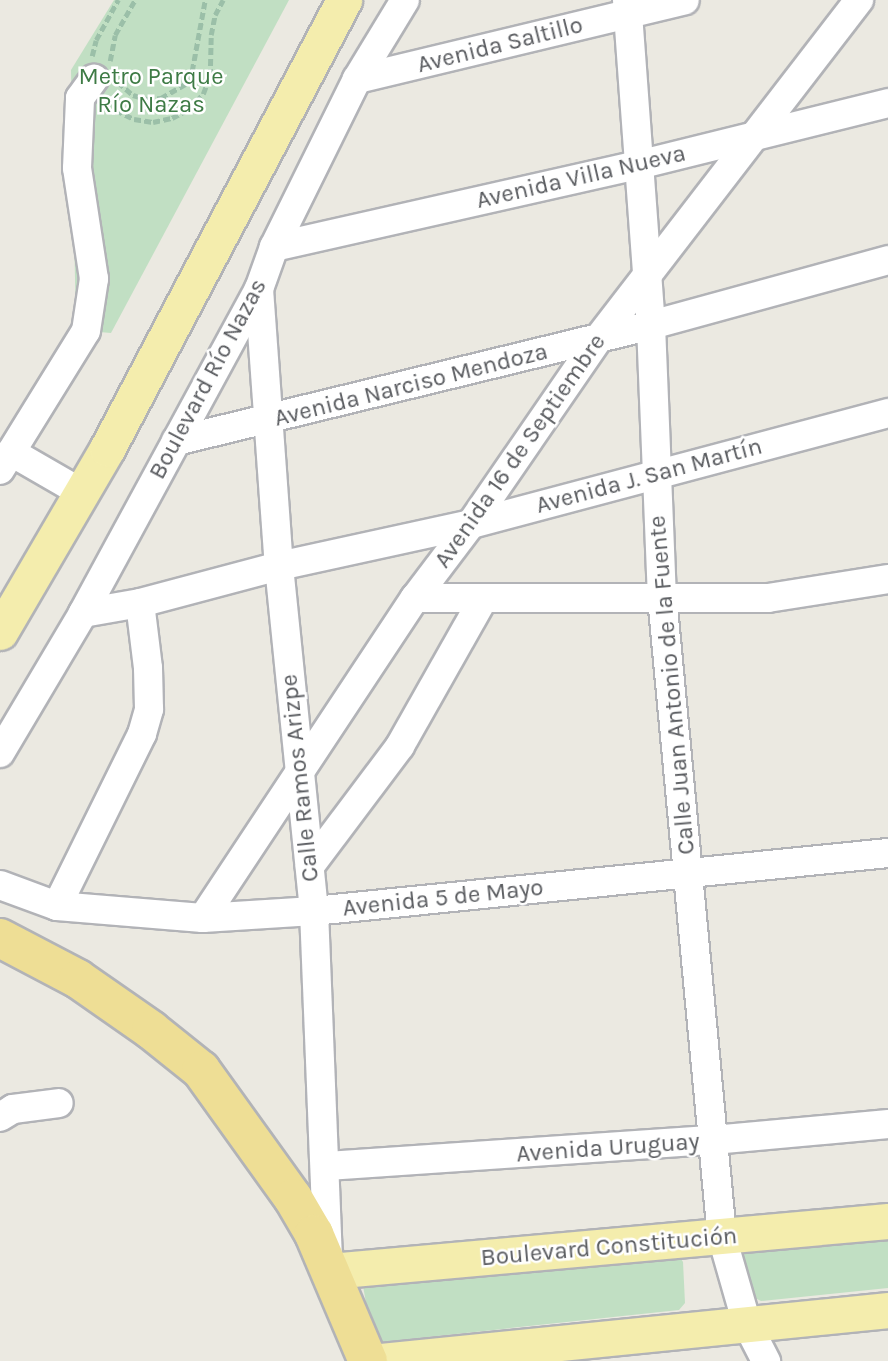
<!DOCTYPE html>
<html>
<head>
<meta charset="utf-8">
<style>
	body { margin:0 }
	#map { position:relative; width:888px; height:1361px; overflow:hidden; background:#ebe9e1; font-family:Karla,sans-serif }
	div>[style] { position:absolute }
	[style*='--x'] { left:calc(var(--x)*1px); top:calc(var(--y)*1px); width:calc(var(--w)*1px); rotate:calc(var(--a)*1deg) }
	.green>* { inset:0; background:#c1dfc3 }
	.path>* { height:4.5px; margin-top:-2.25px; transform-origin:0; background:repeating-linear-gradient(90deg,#9bbfa8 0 7px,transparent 0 10.5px) }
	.roads { filter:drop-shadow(2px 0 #b2b3b7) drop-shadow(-2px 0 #b2b3b7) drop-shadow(0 2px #b2b3b7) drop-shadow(0 -2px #b2b3b7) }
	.minor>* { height:28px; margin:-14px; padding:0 14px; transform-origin:14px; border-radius:14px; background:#fff }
	.major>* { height:35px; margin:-17.5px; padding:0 17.5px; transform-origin:17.5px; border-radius:17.5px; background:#f4edad }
	.highway>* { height:38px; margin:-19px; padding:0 19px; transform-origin:19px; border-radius:19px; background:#eede95 }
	span { translate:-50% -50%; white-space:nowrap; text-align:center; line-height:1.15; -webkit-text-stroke:5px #fff; paint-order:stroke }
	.street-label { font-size:24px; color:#5a5c60 }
	.park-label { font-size:24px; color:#3e7b45 }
</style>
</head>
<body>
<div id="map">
	<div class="green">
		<div style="clip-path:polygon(114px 0,289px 0,111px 333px,76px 330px,71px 70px)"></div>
		<div style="clip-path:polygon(888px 1229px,888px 1288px,761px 1301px,745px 1293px,739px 1253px,751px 1242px)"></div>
		<div style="clip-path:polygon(675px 1249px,683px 1262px,685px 1303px,679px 1310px,381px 1342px,372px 1336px,363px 1286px,371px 1278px)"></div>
	</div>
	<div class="path">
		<div style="--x:92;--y:56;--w:16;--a:-76"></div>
		<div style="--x:96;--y:40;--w:46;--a:-61.2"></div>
		<div style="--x:110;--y:61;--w:26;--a:-79"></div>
		<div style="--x:115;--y:35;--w:40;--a:-60.3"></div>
		<div style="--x:118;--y:82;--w:20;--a:41"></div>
		<div style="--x:133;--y:95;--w:15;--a:16"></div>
		<div style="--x:147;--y:99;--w:14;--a:-4"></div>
		<div style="--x:161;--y:98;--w:28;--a:-30"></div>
		<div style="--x:185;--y:84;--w:15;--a:-62"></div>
		<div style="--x:192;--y:71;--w:72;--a:-79.6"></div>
		<div style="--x:106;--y:100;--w:14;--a:45"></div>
		<div style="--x:116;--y:110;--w:20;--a:27"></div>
		<div style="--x:134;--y:119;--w:19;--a:9"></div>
		<div style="--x:153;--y:122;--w:19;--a:-12"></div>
		<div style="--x:172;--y:118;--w:19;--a:-28"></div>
		<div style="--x:189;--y:109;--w:21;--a:-47"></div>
		<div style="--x:203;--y:94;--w:19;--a:-69"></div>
		<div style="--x:210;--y:76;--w:41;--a:-88.6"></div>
		<div style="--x:211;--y:35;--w:20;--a:-79"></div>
		<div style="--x:215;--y:15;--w:17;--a:-62"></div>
	</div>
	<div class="roads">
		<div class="minor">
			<div style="--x:627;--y:0;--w:326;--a:85.8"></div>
			<div style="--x:651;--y:325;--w:272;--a:87.7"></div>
			<div style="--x:662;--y:597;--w:643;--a:84.64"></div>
			<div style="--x:722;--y:1237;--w:91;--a:74"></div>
			<div style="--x:747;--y:1324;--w:42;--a:62.8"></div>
			<div style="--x:357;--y:79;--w:337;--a:-13.5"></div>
			<div style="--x:274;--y:247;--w:373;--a:-12.7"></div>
			<div style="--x:638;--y:165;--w:258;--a:-13.9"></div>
			<div style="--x:259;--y:289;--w:278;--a:85.9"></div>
			<div style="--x:279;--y:566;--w:347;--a:84.2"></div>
			<div style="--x:314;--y:911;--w:346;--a:87.7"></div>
			<div style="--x:176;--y:441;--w:489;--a:-13.7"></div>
			<div style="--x:651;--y:325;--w:246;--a:-15.3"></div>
			<div style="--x:11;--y:452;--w:82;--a:30"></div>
			<div style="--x:0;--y:470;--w:163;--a:-58.3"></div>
			<div style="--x:86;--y:331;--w:53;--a:-81.3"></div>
			<div style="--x:94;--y:279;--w:112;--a:-98.7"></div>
			<div style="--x:77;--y:168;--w:70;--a:-87.5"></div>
			<div style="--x:80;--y:98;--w:24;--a:-54"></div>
			<div style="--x:415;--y:598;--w:353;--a:0"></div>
			<div style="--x:768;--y:598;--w:121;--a:-9"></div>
			<div style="--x:83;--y:613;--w:58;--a:-10"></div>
			<div style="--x:140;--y:603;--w:144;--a:-14.9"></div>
			<div style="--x:279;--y:566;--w:197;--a:-12.3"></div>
			<div style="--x:471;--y:524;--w:432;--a:-14.9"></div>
			<div style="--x:0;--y:753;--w:163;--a:-59.3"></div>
			<div style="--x:83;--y:613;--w:369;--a:-61.5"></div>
			<div style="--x:259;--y:289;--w:45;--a:-70.3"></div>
			<div style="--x:274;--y:247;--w:187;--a:-63.7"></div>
			<div style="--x:357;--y:79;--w:92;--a:-58.7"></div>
			<div style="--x:310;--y:866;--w:150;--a:-53.1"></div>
			<div style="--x:400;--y:746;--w:169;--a:-60.5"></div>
			<div style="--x:0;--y:885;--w:61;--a:20.2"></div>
			<div style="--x:57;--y:906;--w:146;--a:4.7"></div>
			<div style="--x:203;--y:918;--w:111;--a:-3.6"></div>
			<div style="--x:314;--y:911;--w:577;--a:-5.77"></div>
			<div style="--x:57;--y:906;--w:192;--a:-63.7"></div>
			<div style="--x:142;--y:734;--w:26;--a:-74"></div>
			<div style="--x:149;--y:709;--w:41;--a:-91.4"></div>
			<div style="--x:148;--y:668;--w:65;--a:-97"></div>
			<div style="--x:203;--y:918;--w:384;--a:-56.5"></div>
			<div style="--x:415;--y:598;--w:93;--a:-52.9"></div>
			<div style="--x:471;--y:524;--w:224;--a:-55.5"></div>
			<div style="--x:598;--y:339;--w:428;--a:-52.4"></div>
			<div style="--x:0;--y:1117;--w:15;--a:-32"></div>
			<div style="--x:13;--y:1109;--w:46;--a:-7.4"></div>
			<div style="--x:327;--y:1166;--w:387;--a:-3.9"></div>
			<div style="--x:713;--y:1140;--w:176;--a:-5.2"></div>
		</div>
		<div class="major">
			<div style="--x:0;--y:632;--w:212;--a:-59.7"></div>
			<div style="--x:107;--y:449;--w:508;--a:-62.17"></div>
			<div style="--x:330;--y:1271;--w:560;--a:-5.12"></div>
			<div style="--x:381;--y:1361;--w:510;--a:-5.74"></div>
		</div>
		<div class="highway">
			<div style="--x:0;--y:938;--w:88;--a:27.7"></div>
			<div style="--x:78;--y:979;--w:89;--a:34.9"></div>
			<div style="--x:151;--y:1030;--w:64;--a:38.7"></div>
			<div style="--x:201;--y:1070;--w:158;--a:54.3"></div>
			<div style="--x:293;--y:1198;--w:42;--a:59.7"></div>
			<div style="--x:314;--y:1234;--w:138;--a:67"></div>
		</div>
	</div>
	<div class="street-label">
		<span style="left:500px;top:45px;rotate:-14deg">Avenida Saltillo</span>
		<span style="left:581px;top:177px;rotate:-13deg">Avenida Villa Nueva</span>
		<span style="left:208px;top:379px;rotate:-62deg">Boulevard Río Nazas</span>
		<span style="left:411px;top:385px;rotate:-14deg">Avenida Narciso Mendoza</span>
		<span style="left:520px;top:451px;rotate:-55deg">Avenida 16 de Septiembre</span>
		<span style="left:649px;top:476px;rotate:-15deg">Avenida J. San Martín</span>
		<span style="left:672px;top:685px;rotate:-95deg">Calle Juan Antonio de la Fuente</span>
		<span style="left:300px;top:778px;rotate:-96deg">Calle Ramos Arizpe</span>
		<span style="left:443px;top:898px;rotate:-6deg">Avenida 5 de Mayo</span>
		<span style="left:608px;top:1148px;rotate:-4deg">Avenida Uruguay</span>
		<span style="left:609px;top:1247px;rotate:-5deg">Boulevard Constitución</span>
	</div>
	<div class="park-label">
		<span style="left:151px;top:91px">Metro Parque<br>Río Nazas</span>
	</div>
</div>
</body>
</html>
